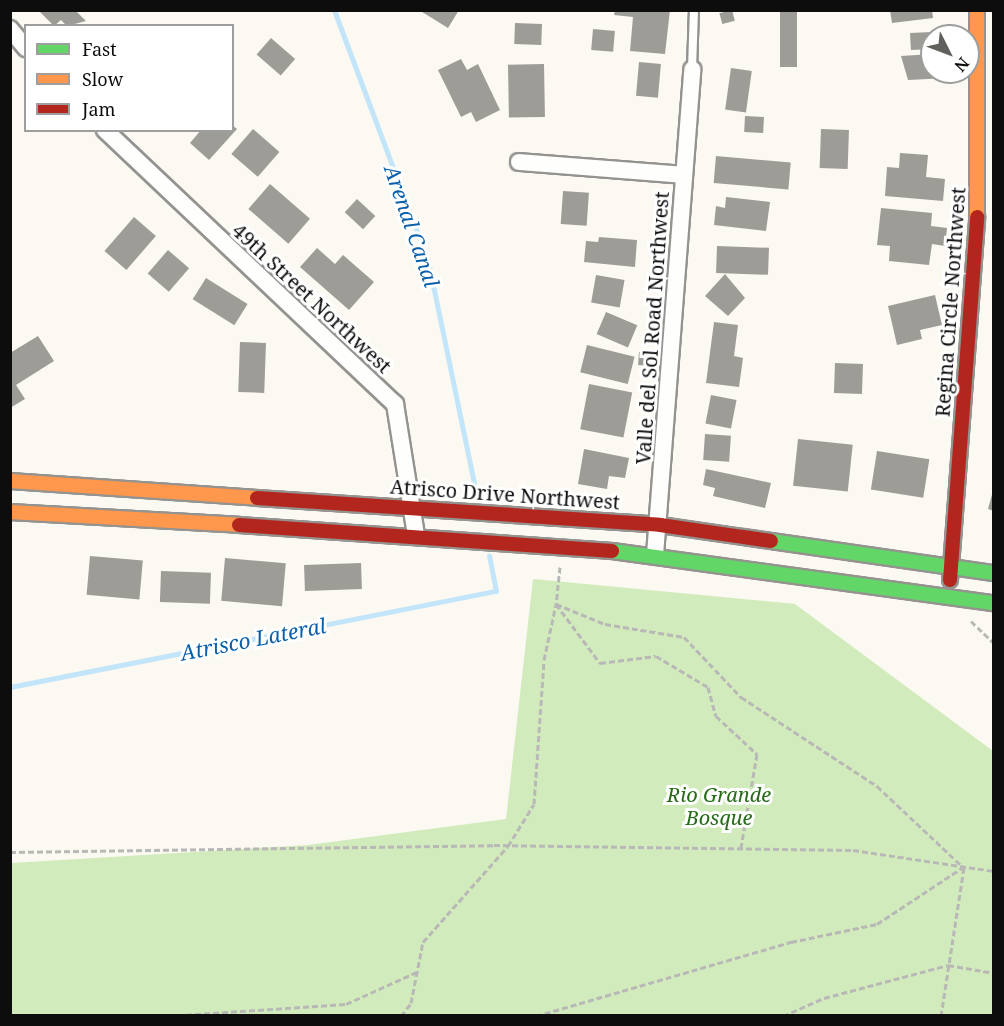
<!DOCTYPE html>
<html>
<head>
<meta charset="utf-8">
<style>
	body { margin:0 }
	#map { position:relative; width:1004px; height:1026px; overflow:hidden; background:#fbf9f1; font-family:"Noto Serif",serif }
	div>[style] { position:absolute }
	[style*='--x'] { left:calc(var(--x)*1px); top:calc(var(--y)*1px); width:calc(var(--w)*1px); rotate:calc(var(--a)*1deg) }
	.forest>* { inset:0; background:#d2ebbc }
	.stream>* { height:5px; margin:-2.5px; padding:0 2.5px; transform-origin:2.5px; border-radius:2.5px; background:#c3e5f9 }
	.building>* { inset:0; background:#9e9c97; transform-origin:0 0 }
	.path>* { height:3px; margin-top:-1.5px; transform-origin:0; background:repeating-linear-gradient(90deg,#b8b8b6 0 6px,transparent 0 9px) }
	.roads { filter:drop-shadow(2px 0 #949390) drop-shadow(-2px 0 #949390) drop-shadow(0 2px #949390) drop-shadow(0 -2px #949390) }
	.lane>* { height:8px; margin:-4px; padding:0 4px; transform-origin:4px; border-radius:4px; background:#fefefd }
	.street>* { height:16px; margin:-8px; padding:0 8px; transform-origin:8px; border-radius:8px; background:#fefefd }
	.fast>* { height:14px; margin:-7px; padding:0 7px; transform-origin:7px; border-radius:7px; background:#63d668 }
	.slow>* { height:14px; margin:-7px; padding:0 7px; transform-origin:7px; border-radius:7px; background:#ff974d }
	.jam>* { height:14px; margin:-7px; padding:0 7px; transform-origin:7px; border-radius:7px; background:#b3261e }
	span { translate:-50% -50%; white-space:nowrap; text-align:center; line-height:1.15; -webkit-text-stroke:6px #fff; paint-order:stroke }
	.street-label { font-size:20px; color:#0d0d0d }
	.park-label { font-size:20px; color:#266b17; font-style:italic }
	.water-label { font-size:21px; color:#0a60ab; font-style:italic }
	.frame { position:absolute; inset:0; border:12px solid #0d0d0d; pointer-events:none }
	.legend { position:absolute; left:24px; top:24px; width:210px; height:108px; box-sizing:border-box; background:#fff; border:2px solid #9e9e9e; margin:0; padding:8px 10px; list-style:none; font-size:18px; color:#0d0d0d }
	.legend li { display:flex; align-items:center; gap:12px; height:30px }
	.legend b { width:30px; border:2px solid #9e9e9e }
	.north { position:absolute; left:920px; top:24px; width:60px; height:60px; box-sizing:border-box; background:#fff; border:2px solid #9e9e9e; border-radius:50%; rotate:132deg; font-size:16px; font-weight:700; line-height:24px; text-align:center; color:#0d0d0d }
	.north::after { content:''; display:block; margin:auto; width:21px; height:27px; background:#60605d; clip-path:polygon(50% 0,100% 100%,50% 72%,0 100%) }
</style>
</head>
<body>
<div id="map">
	<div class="forest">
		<div style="clip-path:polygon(533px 579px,795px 604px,993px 751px,993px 1015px,11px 1015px,11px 863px,308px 845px,506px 819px)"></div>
	</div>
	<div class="stream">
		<div style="--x:334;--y:10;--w:268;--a:69.5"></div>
		<div style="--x:428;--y:261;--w:228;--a:78.3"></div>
		<div style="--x:10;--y:687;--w:495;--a:-11.2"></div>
		<div style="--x:496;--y:591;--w:36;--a:-101"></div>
	</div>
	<div class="building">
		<div style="clip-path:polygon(38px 10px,75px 10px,86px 21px,67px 26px,61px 20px,54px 26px)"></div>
		<div style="clip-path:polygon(419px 10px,459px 10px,448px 28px)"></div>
		<div style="clip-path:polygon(615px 10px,670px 10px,665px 54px,630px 51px,633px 17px,614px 15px)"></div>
		<div style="left:732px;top:10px;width:11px;height:13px;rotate:75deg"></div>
		<div style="left:780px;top:10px;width:17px;height:57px"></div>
		<div style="clip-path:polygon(890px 10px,932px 10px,933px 18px,892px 23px)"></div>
		<div style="left:515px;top:23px;width:27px;height:21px;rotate:2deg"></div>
		<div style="left:593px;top:29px;width:22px;height:21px;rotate:5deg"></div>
		<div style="left:931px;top:32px;width:17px;height:21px;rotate:87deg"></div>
		<div style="left:271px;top:38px;width:32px;height:22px;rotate:41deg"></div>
		<div style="clip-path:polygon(932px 54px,932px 72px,947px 72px,948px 78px,908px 80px,901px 56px)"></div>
		<div style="clip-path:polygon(461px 59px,467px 70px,478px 64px,500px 110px,476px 122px,471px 112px,461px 117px,438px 70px)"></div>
		<div style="left:639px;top:62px;width:22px;height:34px;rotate:5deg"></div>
		<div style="left:544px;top:64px;width:53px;height:36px;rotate:89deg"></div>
		<div style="left:731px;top:68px;width:21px;height:42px;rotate:8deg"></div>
		<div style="left:745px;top:116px;width:19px;height:16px;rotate:3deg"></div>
		<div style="clip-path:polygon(232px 125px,237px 129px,209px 160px,190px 143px,201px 130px,232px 130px)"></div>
		<div style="left:253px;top:129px;width:35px;height:33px;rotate:41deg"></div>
		<div style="left:821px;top:129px;width:28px;height:39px;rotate:2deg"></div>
		<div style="clip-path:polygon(900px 153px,928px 155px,926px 177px,945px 179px,943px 201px,885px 196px,887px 167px,899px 168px)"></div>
		<div style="left:716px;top:156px;width:75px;height:27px;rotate:5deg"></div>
		<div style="left:270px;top:184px;width:53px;height:33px;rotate:41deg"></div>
		<div style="left:563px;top:191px;width:26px;height:33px;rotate:4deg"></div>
		<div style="clip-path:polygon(726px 197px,770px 202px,766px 231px,714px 225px,716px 206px,725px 208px)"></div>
		<div style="left:357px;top:199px;width:25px;height:18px;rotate:43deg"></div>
		<div style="clip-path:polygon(881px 208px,932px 213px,931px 226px,947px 228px,945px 246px,932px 244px,929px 265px,889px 261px,890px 246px,877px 245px)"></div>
		<div style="left:134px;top:217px;width:29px;height:45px;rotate:41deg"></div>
		<div style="clip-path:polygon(599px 237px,637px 240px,635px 267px,584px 262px,586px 241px,598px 242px)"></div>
		<div style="left:717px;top:246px;width:52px;height:27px;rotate:2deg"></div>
		<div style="clip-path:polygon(317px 248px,335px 264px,343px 255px,374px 282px,349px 310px,300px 267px)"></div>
		<div style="left:168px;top:250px;width:28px;height:31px;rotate:41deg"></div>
		<div style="clip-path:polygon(725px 274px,745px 298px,728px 316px,705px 296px)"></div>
		<div style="left:596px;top:275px;width:29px;height:28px;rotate:10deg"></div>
		<div style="left:206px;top:278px;width:49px;height:25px;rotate:32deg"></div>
		<div style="clip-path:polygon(935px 295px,942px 325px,920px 330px,922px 339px,897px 345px,888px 306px)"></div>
		<div style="left:606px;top:312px;width:34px;height:24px;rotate:23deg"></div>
		<div style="clip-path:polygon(714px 322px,738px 325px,734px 356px,743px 358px,739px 387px,706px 383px)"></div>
		<div style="clip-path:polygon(38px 336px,54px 361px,16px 385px,25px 399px,10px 408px,10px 353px)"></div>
		<div style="left:240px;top:342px;width:26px;height:50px;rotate:2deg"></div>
		<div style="left:587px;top:345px;width:49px;height:28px;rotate:14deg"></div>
		<div style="left:639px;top:352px;width:15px;height:13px;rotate:4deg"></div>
		<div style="left:835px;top:363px;width:28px;height:30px;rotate:2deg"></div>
		<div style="left:589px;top:384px;width:44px;height:46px;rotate:11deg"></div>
		<div style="left:711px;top:395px;width:26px;height:29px;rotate:11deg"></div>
		<div style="left:705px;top:434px;width:26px;height:26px;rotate:4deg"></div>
		<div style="left:798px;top:439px;width:55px;height:47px;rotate:6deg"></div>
		<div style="clip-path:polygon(584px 449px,629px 458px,625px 478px,609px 476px,607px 489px,578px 484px)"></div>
		<div style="left:877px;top:451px;width:53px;height:39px;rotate:9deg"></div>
		<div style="clip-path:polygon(706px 469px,771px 483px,765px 508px,713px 496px,715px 488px,703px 485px)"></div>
		<div style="clip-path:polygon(993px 491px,994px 491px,994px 511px,988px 509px)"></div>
		<div style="left:90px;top:556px;width:53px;height:39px;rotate:5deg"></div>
		<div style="left:225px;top:558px;width:61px;height:43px;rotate:5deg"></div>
		<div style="left:361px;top:563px;width:26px;height:57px;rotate:88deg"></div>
		<div style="left:161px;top:571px;width:50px;height:31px;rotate:2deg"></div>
	</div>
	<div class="path">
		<div style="--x:560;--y:567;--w:37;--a:96"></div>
		<div style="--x:556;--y:604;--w:74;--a:53.3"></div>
		<div style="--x:600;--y:663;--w:56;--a:-7.1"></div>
		<div style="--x:656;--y:656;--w:61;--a:30.8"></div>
		<div style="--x:708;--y:687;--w:30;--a:75"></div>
		<div style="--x:716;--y:716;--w:56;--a:42.8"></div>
		<div style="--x:757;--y:754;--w:95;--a:99.7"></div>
		<div style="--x:971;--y:621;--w:32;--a:44"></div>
		<div style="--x:10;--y:852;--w:484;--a:-0.8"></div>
		<div style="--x:494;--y:845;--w:359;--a:0.8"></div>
		<div style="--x:853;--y:850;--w:143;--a:8.5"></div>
		<div style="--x:168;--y:1016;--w:178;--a:-3.9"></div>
		<div style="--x:346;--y:1004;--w:78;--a:-24.3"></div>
		<div style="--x:401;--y:1016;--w:16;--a:-52"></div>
		<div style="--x:411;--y:1003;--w:62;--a:-78.9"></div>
		<div style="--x:423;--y:942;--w:128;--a:-48.5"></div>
		<div style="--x:508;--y:846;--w:49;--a:-58.2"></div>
		<div style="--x:534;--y:804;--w:144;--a:-86"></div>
		<div style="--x:544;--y:660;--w:57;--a:-77.9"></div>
		<div style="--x:556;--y:604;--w:53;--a:22.2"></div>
		<div style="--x:605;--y:624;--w:80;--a:9.3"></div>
		<div style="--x:684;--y:637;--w:83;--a:46.5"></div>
		<div style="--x:741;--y:697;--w:163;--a:33.2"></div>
		<div style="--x:877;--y:786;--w:117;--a:43.3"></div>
		<div style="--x:536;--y:1016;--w:266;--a:-16.2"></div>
		<div style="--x:791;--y:942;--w:88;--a:-11.8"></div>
		<div style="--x:877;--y:924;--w:102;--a:-33.4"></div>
		<div style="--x:783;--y:1016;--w:45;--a:-23.7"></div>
		<div style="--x:824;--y:998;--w:128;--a:-14.9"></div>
		<div style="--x:948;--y:965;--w:47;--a:9.9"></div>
		<div style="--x:941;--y:1016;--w:151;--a:-81.2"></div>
	</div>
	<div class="roads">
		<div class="lane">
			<div style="--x:692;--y:69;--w:59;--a:-88.1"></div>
		</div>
		<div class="street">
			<div style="--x:10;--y:29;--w:25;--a:50"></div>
			<div style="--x:105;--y:130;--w:399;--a:43.4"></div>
			<div style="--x:395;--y:404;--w:133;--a:80.9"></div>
			<div style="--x:519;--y:162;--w:165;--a:4.5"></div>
			<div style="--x:655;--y:555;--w:487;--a:-85.6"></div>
		</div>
		<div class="fast">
			<div style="--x:771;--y:541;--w:225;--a:8.2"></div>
			<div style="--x:612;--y:551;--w:386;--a:7.8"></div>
		</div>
		<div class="slow">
			<div style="--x:977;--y:217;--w:207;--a:-90"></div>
			<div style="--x:10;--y:481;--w:248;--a:3.9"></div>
			<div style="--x:10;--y:512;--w:229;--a:3.2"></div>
		</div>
		<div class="jam">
			<div style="--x:257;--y:498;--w:404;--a:3.8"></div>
			<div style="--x:660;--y:525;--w:112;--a:8.2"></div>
			<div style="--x:239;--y:525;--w:374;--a:4"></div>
			<div style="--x:950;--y:580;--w:364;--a:-85.7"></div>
		</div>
	</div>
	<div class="street-label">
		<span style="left:312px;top:298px;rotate:43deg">49th Street Northwest</span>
		<span style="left:950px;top:302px;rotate:-86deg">Regina Circle Northwest</span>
		<span style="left:652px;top:328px;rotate:-86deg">Valle del Sol Road Northwest</span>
		<span style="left:505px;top:494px;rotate:4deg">Atrisco Drive Northwest</span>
	</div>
	<div class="park-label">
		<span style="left:719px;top:806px">Rio Grande<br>Bosque</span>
	</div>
	<div class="water-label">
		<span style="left:412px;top:226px;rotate:71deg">Arenal Canal</span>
		<span style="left:253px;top:639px;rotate:-11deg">Atrisco Lateral</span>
	</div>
	<div class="frame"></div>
	<ul class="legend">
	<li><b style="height:8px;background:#63d668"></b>Fast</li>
	<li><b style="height:8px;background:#ff974d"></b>Slow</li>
	<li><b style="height:8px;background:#b3261e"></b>Jam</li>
	</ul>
	<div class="north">N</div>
</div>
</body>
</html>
